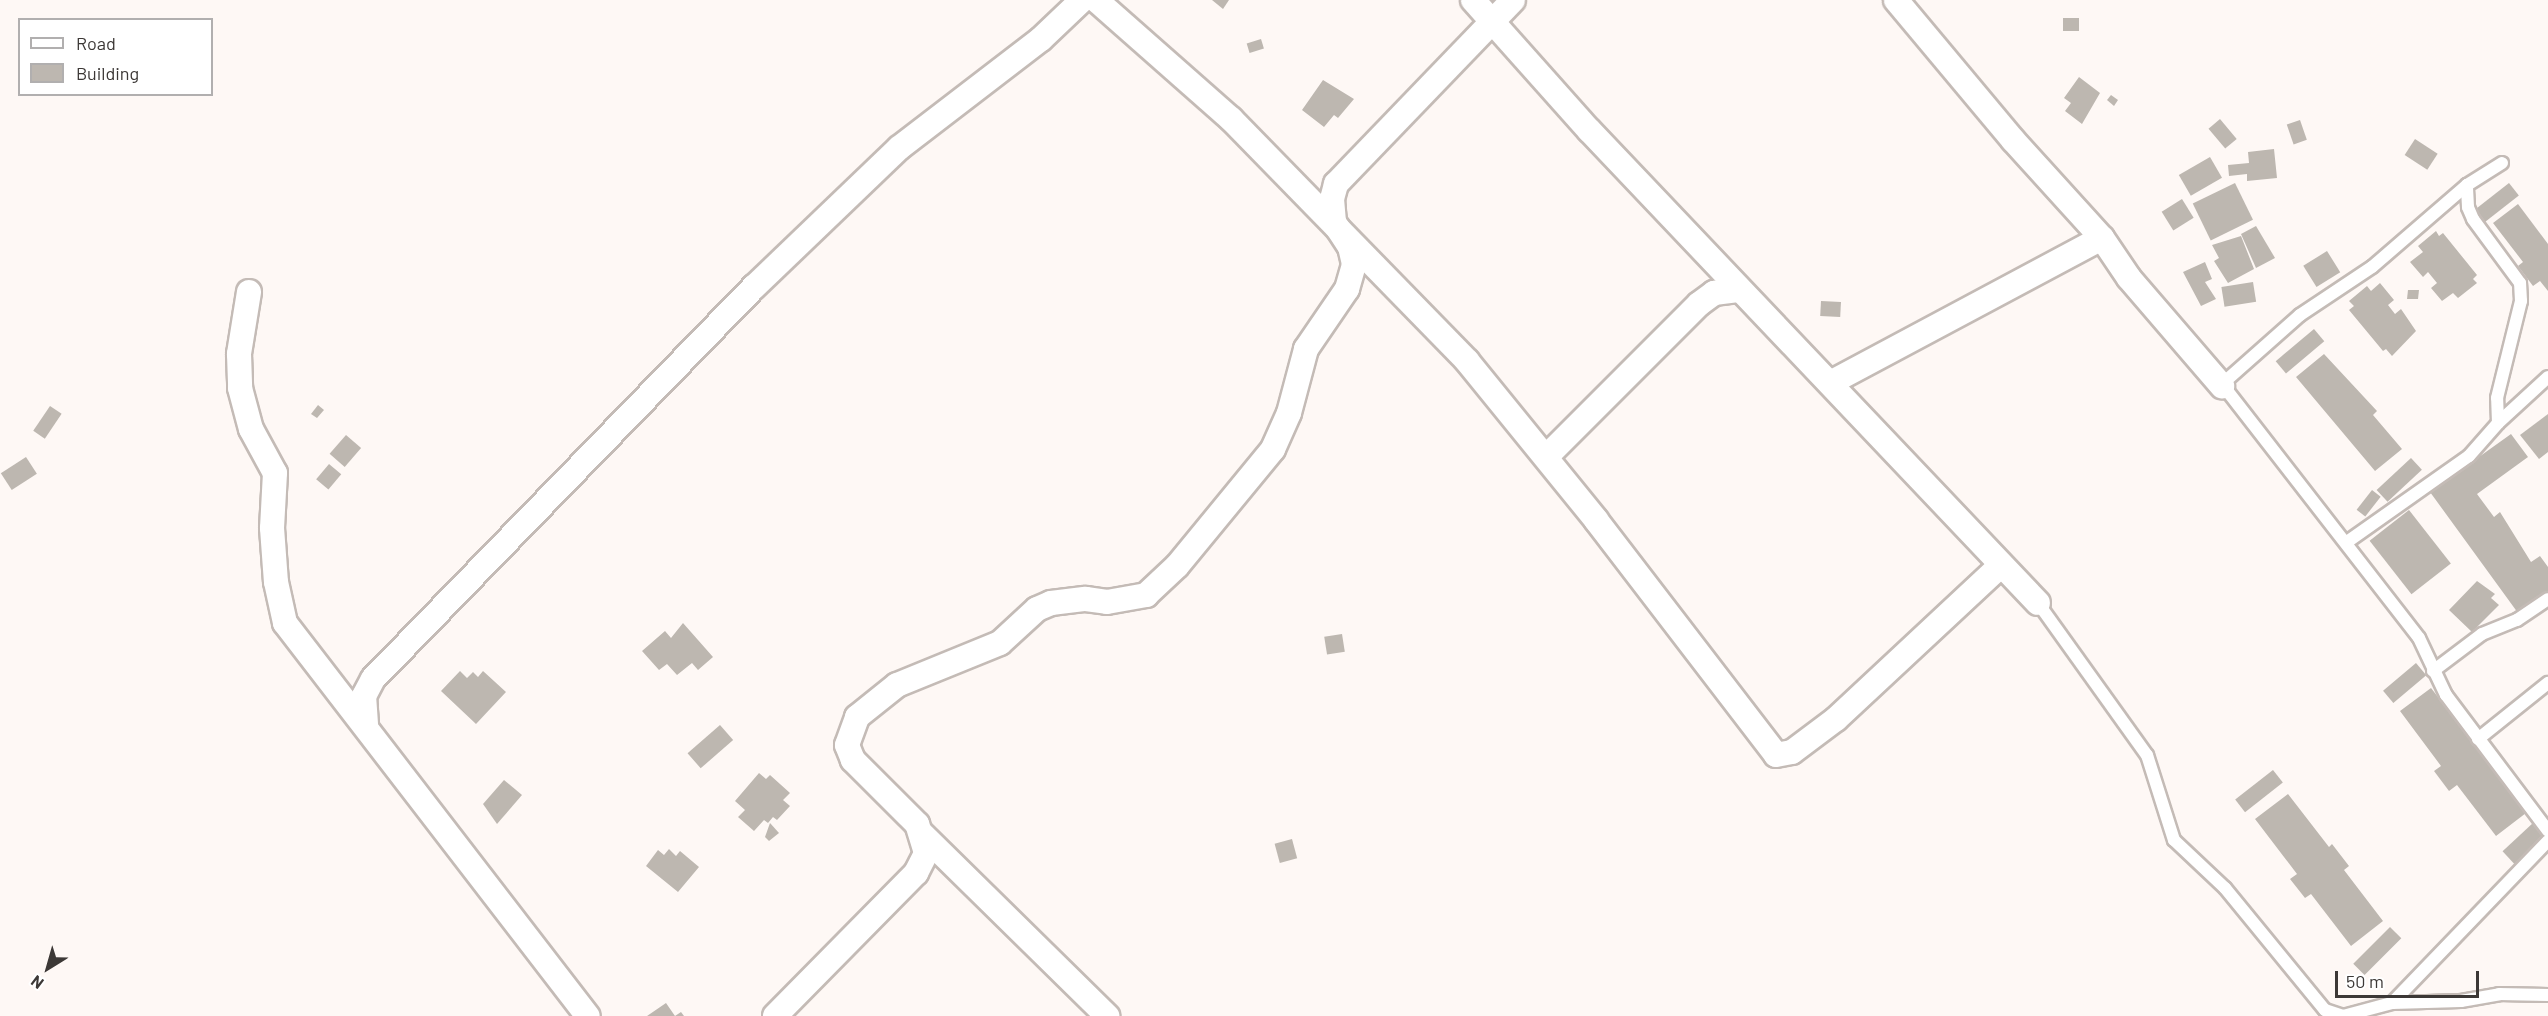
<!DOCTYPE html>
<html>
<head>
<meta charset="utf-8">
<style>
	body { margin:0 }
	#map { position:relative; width:2548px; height:1016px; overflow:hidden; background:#fef8f5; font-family:Barlow,sans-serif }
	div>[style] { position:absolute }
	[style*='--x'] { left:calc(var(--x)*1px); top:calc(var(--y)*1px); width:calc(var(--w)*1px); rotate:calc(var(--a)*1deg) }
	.building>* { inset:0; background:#bdb7b0; transform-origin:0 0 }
	.roads { filter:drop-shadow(2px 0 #c4bbb6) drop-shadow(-2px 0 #c4bbb6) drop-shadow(0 2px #c4bbb6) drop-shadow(0 -2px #c4bbb6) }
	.service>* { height:12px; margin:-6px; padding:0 6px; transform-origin:6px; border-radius:6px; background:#fff }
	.minor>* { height:24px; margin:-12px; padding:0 12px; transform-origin:12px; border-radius:12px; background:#fff }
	span { translate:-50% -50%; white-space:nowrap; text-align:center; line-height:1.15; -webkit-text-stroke:4.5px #fff; paint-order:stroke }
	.legend { position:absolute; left:18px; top:18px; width:195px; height:78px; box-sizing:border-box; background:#fff; border:2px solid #b1afaf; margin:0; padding:8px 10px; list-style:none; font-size:18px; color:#3c3836 }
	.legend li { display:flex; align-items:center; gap:12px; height:30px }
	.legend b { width:30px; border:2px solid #b1afaf }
	.north { position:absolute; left:18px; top:938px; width:60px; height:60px; -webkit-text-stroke:4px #fff; paint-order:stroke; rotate:217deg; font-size:16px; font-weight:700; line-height:24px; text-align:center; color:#3c3836 }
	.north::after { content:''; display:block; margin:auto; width:21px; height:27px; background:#3c3836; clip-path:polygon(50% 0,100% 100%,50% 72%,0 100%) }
	.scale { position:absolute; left:2335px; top:971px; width:144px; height:27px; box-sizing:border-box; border:3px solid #3c3836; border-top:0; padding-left:8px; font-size:18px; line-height:21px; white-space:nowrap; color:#3c3836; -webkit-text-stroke:4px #fff; paint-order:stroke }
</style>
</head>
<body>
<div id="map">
	<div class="building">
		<div style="clip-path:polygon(1212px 0,1229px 0,1223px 9px)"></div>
		<div style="left:2063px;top:18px;width:16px;height:13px"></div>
		<div style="left:1261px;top:39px;width:10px;height:15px;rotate:73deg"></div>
		<div style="clip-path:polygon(2079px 77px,2100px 93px,2082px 124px,2065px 111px,2071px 103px,2064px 98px)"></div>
		<div style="clip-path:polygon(1323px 80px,1354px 99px,1338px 118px,1334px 115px,1324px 127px,1302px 110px)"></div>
		<div style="clip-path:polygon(2111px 95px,2118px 100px,2114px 106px,2107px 100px)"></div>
		<div style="left:2220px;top:119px;width:26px;height:15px;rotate:50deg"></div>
		<div style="left:2300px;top:120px;width:21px;height:14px;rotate:71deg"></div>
		<div style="left:2415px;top:139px;width:27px;height:19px;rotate:33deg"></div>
		<div style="clip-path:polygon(2274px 149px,2277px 178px,2247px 181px,2247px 174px,2229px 176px,2228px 165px,2249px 163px,2248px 152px)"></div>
		<div style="left:2210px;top:157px;width:24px;height:36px;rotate:60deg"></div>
		<div style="left:2235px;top:183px;width:41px;height:47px;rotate:64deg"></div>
		<div style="left:2509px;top:183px;width:16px;height:45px;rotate:52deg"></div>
		<div style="left:2182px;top:199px;width:22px;height:24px;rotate:58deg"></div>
		<div style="clip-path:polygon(2518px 204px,2548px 244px,2548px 291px,2540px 281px,2533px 286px,2518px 266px,2523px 262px,2493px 223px)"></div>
		<div style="clip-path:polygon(2256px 226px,2275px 258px,2256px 268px,2241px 234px)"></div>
		<div style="clip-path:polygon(2436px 231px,2439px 236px,2443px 233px,2477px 275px,2473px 279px,2477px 283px,2458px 298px,2453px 293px,2442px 301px,2431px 288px,2437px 283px,2428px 272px,2423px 277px,2410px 262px,2423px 252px,2418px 246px)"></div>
		<div style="clip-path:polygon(2241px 236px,2254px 269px,2228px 283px,2214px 261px,2219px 258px,2212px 245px)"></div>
		<div style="left:2327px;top:251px;width:25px;height:28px;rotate:58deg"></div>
		<div style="clip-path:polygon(2205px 262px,2212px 279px,2205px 282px,2216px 299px,2201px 306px,2183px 272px)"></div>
		<div style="left:2253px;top:282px;width:20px;height:32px;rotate:81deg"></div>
		<div style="clip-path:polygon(2380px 283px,2394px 300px,2388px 305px,2395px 314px,2401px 309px,2416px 331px,2392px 356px,2386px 349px,2383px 351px,2349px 310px,2354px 306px,2349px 301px,2367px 286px,2371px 291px)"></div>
		<div style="clip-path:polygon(2408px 290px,2419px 290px,2418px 299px,2407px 299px)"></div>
		<div style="left:1821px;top:301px;width:20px;height:15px;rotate:3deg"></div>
		<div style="left:2314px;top:329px;width:16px;height:50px;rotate:50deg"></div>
		<div style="clip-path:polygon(2324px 354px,2377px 411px,2373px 415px,2402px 449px,2375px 471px,2296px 377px)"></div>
		<div style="clip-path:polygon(318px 405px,324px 410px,317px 418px,311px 414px)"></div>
		<div style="left:50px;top:406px;width:14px;height:30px;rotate:34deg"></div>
		<div style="clip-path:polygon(2548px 414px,2548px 452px,2539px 459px,2520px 435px)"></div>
		<div style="clip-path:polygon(2511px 434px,2528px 457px,2477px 494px,2494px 517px,2500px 512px,2531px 562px,2540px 556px,2548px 567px,2548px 592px,2518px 613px,2430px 492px)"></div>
		<div style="left:346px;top:435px;width:20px;height:25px;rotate:41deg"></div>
		<div style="left:26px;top:457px;width:20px;height:30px;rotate:57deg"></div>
		<div style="left:2411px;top:458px;width:16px;height:47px;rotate:47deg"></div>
		<div style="left:329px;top:464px;width:16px;height:20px;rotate:40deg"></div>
		<div style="left:2372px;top:490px;width:11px;height:25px;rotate:38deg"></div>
		<div style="left:2409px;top:510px;width:68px;height:50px;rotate:52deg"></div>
		<div style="clip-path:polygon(2477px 581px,2495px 594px,2491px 598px,2499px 605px,2472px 632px,2449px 610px)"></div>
		<div style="clip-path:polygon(683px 623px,713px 657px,698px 670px,692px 663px,677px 675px,667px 664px,659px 670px,642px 651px,665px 631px,671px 638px)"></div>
		<div style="left:1342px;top:634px;width:18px;height:18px;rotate:81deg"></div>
		<div style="left:2416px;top:663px;width:16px;height:43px;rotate:50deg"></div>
		<div style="clip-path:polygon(460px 671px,467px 678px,473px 672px,478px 677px,483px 671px,506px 692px,476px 724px,441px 691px)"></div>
		<div style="clip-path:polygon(2431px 688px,2472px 741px,2480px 735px,2496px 755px,2487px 762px,2526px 813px,2496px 836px,2457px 785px,2449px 791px,2434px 771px,2441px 766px,2400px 711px)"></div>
		<div style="left:720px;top:725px;width:20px;height:43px;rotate:49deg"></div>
		<div style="left:2273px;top:770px;width:16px;height:48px;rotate:52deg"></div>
		<div style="clip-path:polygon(759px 773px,766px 779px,770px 775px,790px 793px,783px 800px,790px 806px,777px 820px,773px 817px,768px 823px,764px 820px,754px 831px,738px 817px,745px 810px,735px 801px)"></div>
		<div style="clip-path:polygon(504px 780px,522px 795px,497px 824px,483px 804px)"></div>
		<div style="clip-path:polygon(2288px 794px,2329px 847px,2332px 844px,2349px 866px,2344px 870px,2383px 921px,2351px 946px,2311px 894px,2305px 898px,2290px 879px,2297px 874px,2255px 819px)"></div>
		<div style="left:2534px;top:822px;width:19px;height:43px;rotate:47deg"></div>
		<div style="clip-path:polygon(770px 823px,779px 833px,769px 841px,765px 837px)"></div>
		<div style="left:1292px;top:839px;width:20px;height:18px;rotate:75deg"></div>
		<div style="clip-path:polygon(669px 849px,676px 856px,680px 851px,699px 867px,678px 892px,646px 866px,658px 850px,664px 855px)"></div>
		<div style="left:2390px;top:927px;width:16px;height:52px;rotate:45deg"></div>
		<div style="clip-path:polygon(666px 1003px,675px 1016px,681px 1012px,684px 1016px,647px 1016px)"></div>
	</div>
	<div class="roads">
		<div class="service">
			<div style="--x:2502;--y:163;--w:41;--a:147.8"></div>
			<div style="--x:2467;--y:185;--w:125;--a:139.2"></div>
			<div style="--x:2372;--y:267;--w:87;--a:146.3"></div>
			<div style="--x:2300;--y:315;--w:104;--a:138.5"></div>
			<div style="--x:2222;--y:384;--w:321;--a:52.2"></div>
			<div style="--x:2419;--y:638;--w:63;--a:64.7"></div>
			<div style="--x:2446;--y:695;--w:170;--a:53.1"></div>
			<div style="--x:2498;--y:423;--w:68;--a:-42.6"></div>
			<div style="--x:2347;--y:542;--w:149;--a:-35.2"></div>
			<div style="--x:2469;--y:456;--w:44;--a:-48.7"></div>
			<div style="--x:2498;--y:423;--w:25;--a:-92"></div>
			<div style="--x:2497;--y:398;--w:100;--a:-76.1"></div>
			<div style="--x:2521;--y:301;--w:18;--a:-93"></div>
			<div style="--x:2520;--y:283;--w:79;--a:-126.3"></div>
			<div style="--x:2473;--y:219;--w:13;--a:-113"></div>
			<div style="--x:2468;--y:207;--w:22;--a:-93"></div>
			<div style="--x:2038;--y:603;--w:187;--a:54.4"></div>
			<div style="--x:2147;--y:755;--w:89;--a:72.4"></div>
			<div style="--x:2174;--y:840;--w:70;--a:43.3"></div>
			<div style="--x:2225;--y:888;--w:158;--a:50.7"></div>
			<div style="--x:2325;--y:1010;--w:19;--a:18"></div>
			<div style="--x:2343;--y:1016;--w:51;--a:-14.9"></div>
			<div style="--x:2392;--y:1003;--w:69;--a:-1.7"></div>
			<div style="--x:2461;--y:1001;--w:39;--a:-10"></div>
			<div style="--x:2499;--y:994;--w:49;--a:1.2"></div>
			<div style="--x:2433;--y:671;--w:61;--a:-37.1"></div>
			<div style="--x:2482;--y:634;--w:38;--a:-22"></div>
			<div style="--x:2517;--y:620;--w:37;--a:-34"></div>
			<div style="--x:2478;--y:739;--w:90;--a:-38.7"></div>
			<div style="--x:2392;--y:1003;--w:225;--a:-46.1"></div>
		</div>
		<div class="minor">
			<div style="--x:1096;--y:0;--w:180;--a:41.4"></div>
			<div style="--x:1231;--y:119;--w:338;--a:45.7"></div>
			<div style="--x:1467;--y:361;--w:205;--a:50.9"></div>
			<div style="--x:1596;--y:520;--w:296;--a:52.5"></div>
			<div style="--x:1776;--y:755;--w:16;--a:-11"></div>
			<div style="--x:1792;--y:752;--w:55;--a:-36.9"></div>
			<div style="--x:1836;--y:719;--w:226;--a:-43"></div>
			<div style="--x:1473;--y:0;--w:174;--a:48.3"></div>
			<div style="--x:1589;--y:130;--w:652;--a:46.49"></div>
			<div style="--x:1896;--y:0;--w:182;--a:50.1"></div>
			<div style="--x:2013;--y:140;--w:132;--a:47.8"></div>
			<div style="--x:2102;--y:238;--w:48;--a:56"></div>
			<div style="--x:2129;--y:278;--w:143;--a:49.3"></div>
			<div style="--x:249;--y:292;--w:63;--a:99.2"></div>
			<div style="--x:239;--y:354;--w:34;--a:88"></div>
			<div style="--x:240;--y:388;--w:42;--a:75"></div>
			<div style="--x:251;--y:429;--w:50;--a:61.4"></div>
			<div style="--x:275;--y:473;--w:55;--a:93.1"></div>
			<div style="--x:272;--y:528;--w:54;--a:85.8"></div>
			<div style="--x:276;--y:582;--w:42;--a:77.6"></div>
			<div style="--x:285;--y:623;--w:496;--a:52.4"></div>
			<div style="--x:1832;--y:382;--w:306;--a:-28.1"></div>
			<div style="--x:1546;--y:457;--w:216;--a:-45"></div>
			<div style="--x:1699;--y:304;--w:19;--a:-36"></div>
			<div style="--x:1714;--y:293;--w:26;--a:-7"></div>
			<div style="--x:366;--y:724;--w:28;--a:-94"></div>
			<div style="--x:364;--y:696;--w:19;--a:-62"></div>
			<div style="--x:373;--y:679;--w:547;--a:-45.82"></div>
			<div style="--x:754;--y:287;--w:201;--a:-43.8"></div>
			<div style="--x:899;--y:148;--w:179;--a:-37.5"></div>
			<div style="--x:1041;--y:39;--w:57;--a:-43.6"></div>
			<div style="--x:922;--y:834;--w:260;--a:44.5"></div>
			<div style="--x:775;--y:1016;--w:201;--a:-45.4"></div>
			<div style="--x:916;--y:873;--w:22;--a:-63"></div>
			<div style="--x:926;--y:853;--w:30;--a:-107"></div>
			<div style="--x:917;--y:824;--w:91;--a:-135"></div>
			<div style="--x:853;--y:760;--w:16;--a:-112"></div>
			<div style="--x:847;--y:745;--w:30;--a:-70"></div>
			<div style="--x:857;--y:717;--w:51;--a:-38.7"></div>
			<div style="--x:897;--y:685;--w:111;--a:-22.2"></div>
			<div style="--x:1000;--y:643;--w:50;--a:-42.6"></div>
			<div style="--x:1037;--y:609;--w:15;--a:-23"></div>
			<div style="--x:1051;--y:603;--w:35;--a:-7"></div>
			<div style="--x:1086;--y:599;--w:21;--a:8"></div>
			<div style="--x:1107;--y:602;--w:40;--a:-10"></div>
			<div style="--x:1146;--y:595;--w:42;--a:-43.1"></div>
			<div style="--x:1177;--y:566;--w:151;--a:-50.6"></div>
			<div style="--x:1273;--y:449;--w:39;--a:-66"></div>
			<div style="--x:1289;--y:413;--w:66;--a:-75.1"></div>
			<div style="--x:1306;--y:349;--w:73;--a:-55.7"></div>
			<div style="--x:1347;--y:289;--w:26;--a:-74"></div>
			<div style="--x:1354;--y:264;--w:17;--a:-103"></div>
			<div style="--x:1350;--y:247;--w:30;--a:-123"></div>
			<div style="--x:1334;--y:222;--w:23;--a:-95"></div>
			<div style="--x:1332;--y:199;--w:16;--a:-75"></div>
			<div style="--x:1336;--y:184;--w:255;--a:-46.1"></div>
		</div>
	</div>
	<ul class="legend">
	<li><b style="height:8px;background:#fff"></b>Road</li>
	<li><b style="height:16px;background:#bdb7b0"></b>Building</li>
	</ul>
	<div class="north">N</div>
	<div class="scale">50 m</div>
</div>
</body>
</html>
